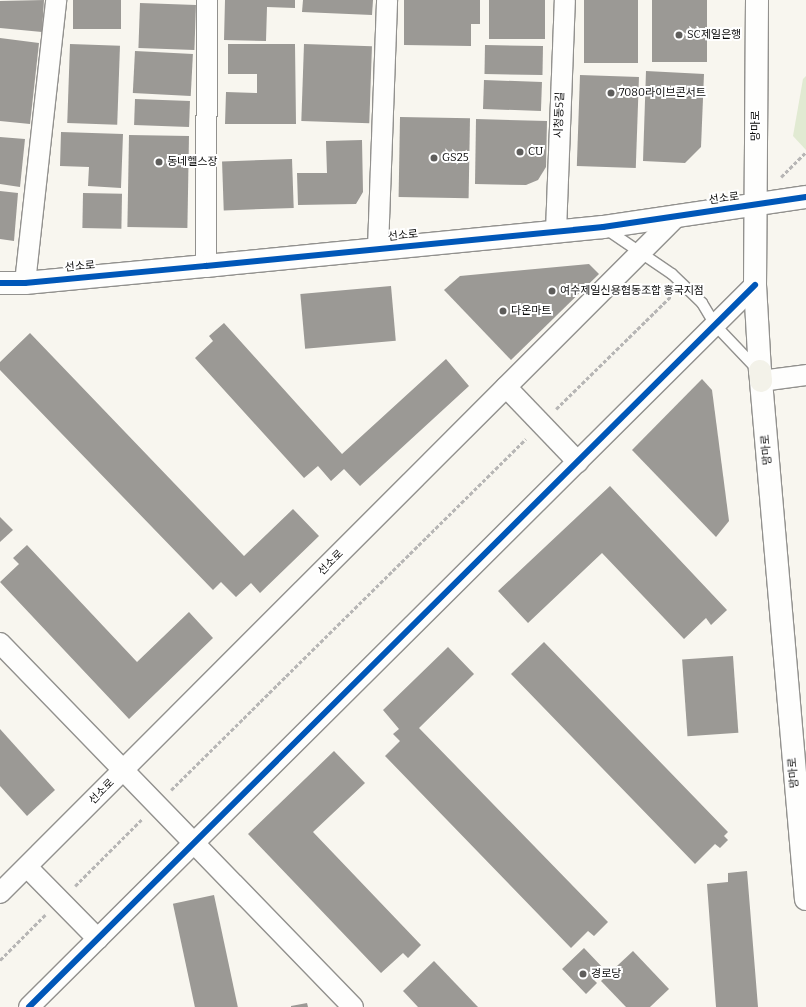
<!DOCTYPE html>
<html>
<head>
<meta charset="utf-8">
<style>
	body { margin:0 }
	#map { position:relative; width:806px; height:1007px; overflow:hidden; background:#f8f6ef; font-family:Bitter,"Noto Sans KR",serif }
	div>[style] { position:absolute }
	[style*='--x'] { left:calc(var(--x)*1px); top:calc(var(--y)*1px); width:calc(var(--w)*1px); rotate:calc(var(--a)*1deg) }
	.green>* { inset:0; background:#e1ead2 }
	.building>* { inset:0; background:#9b9995; transform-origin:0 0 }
	.path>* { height:2.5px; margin-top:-1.25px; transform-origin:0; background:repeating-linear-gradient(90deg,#b7b6b5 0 4px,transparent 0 6px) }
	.roads { filter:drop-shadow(1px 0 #92918e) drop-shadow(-1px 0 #92918e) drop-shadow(0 1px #92918e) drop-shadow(0 -1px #92918e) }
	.service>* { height:10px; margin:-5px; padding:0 5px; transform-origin:5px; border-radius:5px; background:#fefefd }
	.minor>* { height:20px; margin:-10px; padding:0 10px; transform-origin:10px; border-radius:10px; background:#fefefd }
	.tertiary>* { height:22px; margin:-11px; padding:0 11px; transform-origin:11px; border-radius:11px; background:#fefefd }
	.secondary>* { height:22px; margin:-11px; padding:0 11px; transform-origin:11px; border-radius:11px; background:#f3f2e9 }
	.cycleway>* { height:6px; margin:-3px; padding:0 3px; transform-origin:3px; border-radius:3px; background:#0057b8 }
	.dots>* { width:11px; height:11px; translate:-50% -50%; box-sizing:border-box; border:2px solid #fff; border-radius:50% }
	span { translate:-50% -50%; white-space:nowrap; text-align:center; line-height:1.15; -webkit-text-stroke:4px #fff; paint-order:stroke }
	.poi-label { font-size:11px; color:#0b0b0b }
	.left { translate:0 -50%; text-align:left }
	.street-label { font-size:11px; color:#0b0b0b }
</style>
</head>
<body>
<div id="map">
	<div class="green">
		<div style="clip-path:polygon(806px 76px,806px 150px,793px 136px,803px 79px)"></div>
	</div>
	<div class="building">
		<div style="clip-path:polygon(44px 0,42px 32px,0 28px,0 1px)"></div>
		<div style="left:73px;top:0;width:48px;height:29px"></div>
		<div style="clip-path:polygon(225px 0,295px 0,295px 8px,267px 7px,266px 41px,224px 40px)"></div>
		<div style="clip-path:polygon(303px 0,373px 0,372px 15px,302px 12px)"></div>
		<div style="clip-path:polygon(404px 0,480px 0,480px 24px,471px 24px,471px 46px,404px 45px)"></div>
		<div style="left:489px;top:0;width:56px;height:39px"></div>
		<div style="left:584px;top:0;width:54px;height:63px"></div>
		<div style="left:652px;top:0;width:55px;height:62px"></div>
		<div style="left:140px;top:3px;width:56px;height:45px;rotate:2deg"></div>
		<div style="clip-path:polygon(0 38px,39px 43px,30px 124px,0 121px)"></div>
		<div style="left:70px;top:44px;width:50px;height:79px;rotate:2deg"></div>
		<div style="clip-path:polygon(228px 44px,295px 44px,296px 124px,225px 124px,226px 92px,257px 93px,257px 74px,228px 74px)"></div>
		<div style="left:304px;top:44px;width:68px;height:77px;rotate:2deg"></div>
		<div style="left:485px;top:45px;width:58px;height:29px;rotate:1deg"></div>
		<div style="left:135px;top:51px;width:58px;height:42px;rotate:3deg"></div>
		<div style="clip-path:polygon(646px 71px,704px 74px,701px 147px,685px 163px,643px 161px)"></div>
		<div style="left:580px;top:75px;width:59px;height:91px;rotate:2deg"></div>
		<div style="left:484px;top:80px;width:58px;height:29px;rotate:2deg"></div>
		<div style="left:135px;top:99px;width:55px;height:26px;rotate:2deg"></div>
		<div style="left:400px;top:117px;width:70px;height:80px;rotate:1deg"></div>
		<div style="clip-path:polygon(476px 119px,547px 121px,546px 167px,538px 180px,526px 185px,475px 184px)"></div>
		<div style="clip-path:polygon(61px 132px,123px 134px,121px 188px,88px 186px,89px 167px,60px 166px)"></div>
		<div style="left:129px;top:135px;width:60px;height:92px;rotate:1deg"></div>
		<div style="clip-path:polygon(0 137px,25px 139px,20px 187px,0 184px)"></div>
		<div style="clip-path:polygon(362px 140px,363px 192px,356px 204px,298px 205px,297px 173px,327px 173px,326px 141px)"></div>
		<div style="left:292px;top:159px;width:49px;height:70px;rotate:88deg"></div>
		<div style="clip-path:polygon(0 191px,18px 193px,14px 241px,0 239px)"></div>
		<div style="left:83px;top:193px;width:39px;height:35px;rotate:1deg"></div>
		<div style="clip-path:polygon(589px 264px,599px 274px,511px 360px,444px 290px,460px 276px)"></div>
		<div style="left:391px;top:286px;width:55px;height:91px;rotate:85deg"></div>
		<div style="clip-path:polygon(224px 323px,342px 454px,446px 359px,469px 386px,360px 486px,344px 469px,331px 481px,318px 466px,304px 478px,195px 358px,213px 341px,209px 336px)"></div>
		<div style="clip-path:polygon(30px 333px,244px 556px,293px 509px,319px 536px,260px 593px,251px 583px,236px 597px,221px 582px,213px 590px,0 370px,0 362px)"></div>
		<div style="clip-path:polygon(702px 379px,712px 390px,729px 521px,716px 537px,632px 450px)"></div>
		<div style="clip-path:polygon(610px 486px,727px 610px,711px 625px,706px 618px,684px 639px,602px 553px,528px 623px,498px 591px)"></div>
		<div style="clip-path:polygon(0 517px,13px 530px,0 542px)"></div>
		<div style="clip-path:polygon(27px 545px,137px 662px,189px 612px,213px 638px,129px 719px,0 582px,19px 564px,13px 558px)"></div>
		<div style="clip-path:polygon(544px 642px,728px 832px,724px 836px,728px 840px,720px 848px,715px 844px,695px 864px,511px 674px)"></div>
		<div style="clip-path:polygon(448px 647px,474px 674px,419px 728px,608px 922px,594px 936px,588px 931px,571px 948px,385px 756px,400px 741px,393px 734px,399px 729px,383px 710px)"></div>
		<div style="left:733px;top:656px;width:77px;height:51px;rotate:86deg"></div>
		<div style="clip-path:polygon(0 729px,55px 790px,27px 816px,0 786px)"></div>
		<div style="clip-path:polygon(334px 751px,365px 783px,313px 832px,421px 945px,408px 958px,403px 953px,381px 973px,248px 834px)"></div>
		<div style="clip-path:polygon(747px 871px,758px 1007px,716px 1007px,707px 884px,728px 882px,728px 873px)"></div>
		<div style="left:214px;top:895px;width:115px;height:42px;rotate:78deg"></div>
		<div style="clip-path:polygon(584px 948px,604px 969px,593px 979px,597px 983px,586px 994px,562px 969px)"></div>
		<div style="clip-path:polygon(633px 951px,669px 989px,650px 1007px,626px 1007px,601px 981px)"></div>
		<div style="clip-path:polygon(434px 961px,478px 1007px,418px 1007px,403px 991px)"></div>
		<div style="clip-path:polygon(307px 1003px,308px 1007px,291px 1007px,291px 1006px)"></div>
	</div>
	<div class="path">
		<div style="--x:781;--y:177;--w:35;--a:-45"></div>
		<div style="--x:556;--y:409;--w:161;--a:-44.5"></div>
		<div style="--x:171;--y:790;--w:499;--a:-44.7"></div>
		<div style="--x:75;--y:886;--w:95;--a:-45"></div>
		<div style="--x:0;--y:960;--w:64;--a:-45"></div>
	</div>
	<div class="roads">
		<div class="service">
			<div style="--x:606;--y:229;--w:80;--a:34.3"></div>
			<div style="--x:672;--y:274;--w:42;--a:44"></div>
			<div style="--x:702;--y:303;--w:27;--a:59"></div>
			<div style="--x:716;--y:326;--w:59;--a:46.4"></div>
		</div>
		<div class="minor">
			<div style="--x:556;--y:231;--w:231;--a:-87.8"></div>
			<div style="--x:378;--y:248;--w:248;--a:-87.9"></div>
			<div style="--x:206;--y:266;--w:266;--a:-89.8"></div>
			<div style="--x:25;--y:283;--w:285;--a:-83.7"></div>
			<div style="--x:761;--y:381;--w:45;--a:-7.6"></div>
			<div style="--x:506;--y:387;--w:104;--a:46.2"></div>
			<div style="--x:0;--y:643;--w:507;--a:45.88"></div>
			<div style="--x:27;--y:867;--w:101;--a:45.4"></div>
			<div style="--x:0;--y:893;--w:959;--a:-45"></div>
			<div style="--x:29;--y:1007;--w:1024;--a:-44.84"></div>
		</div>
		<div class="tertiary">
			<div style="--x:757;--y:0;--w:285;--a:90.4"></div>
			<div style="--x:755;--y:285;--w:86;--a:86.7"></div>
			<div style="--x:0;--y:283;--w:25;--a:0"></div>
			<div style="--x:25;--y:283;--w:182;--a:-5.4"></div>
			<div style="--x:206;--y:266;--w:399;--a:-5.6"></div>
			<div style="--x:603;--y:227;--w:205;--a:-8.4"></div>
			<div style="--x:761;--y:381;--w:520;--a:85.04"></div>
		</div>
		<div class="secondary">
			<div style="--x:760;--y:371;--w:10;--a:84"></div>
		</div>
	</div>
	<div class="cycleway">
		<div style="--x:0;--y:283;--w:25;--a:0"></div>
		<div style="--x:25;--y:283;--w:182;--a:-5.4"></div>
		<div style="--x:206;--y:266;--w:399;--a:-5.6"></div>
		<div style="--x:603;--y:227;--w:205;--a:-8.4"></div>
		<div style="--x:29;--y:1007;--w:1024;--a:-44.84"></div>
	</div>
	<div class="dots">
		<div style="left:679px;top:35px;background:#5e5d5b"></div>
		<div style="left:611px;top:93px;background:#5e5d5b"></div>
		<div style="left:520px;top:152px;background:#5e5d5b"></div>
		<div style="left:434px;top:158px;background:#5e5d5b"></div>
		<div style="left:159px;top:162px;background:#5e5d5b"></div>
		<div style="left:552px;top:291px;background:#5e5d5b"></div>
		<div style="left:503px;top:311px;background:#5e5d5b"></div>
		<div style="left:583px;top:974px;background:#5e5d5b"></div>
	</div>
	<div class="poi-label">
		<span class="left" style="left:687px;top:35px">SC제일은행</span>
		<span class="left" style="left:619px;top:93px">7080라이브콘서트</span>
		<span class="left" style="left:528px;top:152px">CU</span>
		<span class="left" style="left:442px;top:158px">GS25</span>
		<span class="left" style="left:167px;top:162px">동네헬스장</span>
		<span class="left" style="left:560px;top:291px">여수제일신용협동조합 흥국지점</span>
		<span class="left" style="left:511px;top:311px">다온마트</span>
		<span class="left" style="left:591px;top:974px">경로당</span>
	</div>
	<div class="street-label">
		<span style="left:560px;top:115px;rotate:-88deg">시청동5길</span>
		<span style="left:756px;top:126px;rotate:-90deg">망마로</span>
		<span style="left:724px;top:199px;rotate:-8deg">선소로</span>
		<span style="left:403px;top:236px;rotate:-6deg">선소로</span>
		<span style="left:80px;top:267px;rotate:-5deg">선소로</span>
		<span style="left:767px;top:450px;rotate:-95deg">망마로</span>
		<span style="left:331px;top:563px;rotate:-45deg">선소로</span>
		<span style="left:794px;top:773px;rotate:-95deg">망마로</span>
		<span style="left:102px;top:792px;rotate:-45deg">선소로</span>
	</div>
</div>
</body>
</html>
